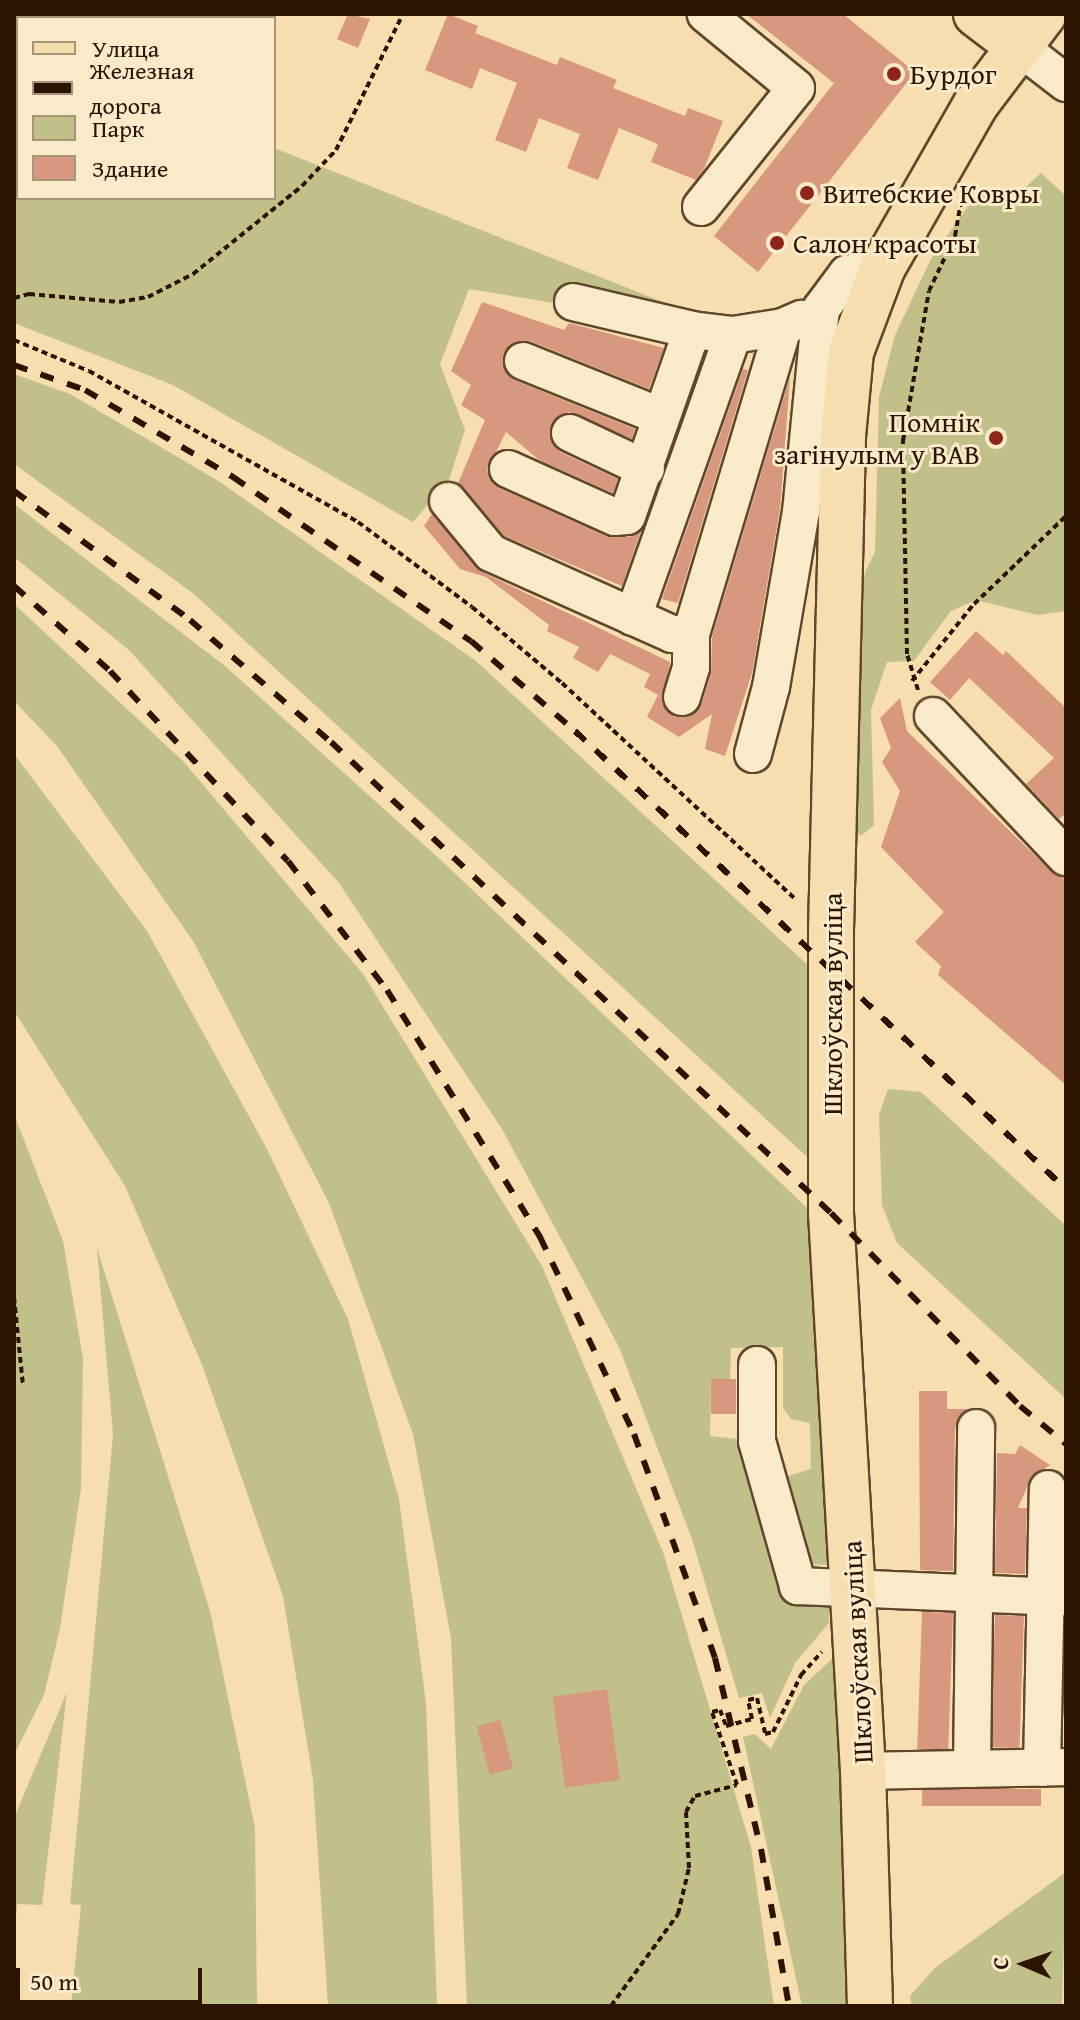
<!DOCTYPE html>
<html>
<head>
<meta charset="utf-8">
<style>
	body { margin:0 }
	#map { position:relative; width:1080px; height:2020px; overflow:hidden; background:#f6deae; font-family:"Gentium Book Plus",serif }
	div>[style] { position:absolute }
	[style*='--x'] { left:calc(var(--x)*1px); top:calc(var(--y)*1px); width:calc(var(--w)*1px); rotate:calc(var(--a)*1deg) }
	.green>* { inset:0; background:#c0c088 }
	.building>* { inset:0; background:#d8987e; transform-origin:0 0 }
	.path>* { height:4px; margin-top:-2px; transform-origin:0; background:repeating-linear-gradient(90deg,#2d1400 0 6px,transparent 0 10px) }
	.roads { filter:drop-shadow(2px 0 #5f462c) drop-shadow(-2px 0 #5f462c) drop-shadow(0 2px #5f462c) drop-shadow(0 -2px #5f462c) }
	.minor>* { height:36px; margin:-18px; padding:0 18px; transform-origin:18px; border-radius:18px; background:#f9eaca }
	.major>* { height:44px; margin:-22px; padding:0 22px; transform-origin:22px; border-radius:22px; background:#f6deae }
	.rail>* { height:6px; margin-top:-3px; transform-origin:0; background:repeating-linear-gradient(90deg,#2d1400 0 14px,transparent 0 28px) }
	.dots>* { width:22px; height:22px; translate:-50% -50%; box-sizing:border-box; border:4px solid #f9eaca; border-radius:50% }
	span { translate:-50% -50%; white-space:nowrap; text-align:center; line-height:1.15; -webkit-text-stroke:6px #f9eaca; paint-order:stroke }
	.poi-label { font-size:28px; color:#2d1400 }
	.left { translate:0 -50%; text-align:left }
	.right { translate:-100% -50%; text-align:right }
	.street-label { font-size:28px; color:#2d1400 }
	.frame { position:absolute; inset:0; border:16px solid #2d1400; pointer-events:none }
	.legend { position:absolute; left:16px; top:16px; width:260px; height:184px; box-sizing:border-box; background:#f9eaca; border:2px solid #a79479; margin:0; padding:10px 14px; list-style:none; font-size:24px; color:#2d1400 }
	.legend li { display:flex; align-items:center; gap:16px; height:40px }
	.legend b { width:40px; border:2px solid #a79479 }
	.north { position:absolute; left:984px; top:1924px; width:80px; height:80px; -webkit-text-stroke:6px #f9eaca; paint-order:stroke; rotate:272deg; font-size:22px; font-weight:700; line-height:32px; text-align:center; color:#2d1400 }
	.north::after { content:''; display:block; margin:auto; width:28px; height:36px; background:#2d1400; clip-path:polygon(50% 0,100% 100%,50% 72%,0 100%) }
	.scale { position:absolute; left:16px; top:1968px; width:186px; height:36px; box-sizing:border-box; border:4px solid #2d1400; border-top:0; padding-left:10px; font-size:24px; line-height:28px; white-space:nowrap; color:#2d1400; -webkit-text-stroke:6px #f9eaca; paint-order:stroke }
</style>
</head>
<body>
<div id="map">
	<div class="green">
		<div style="clip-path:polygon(14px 104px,18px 198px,274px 198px,274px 148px,691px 313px,563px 286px,554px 303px,469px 289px,440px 364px,465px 430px,449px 480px,413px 522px,173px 385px,14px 323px)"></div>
		<div style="clip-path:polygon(1041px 173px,1066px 196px,1066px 611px,1038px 615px,976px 600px,951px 611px,914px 661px,887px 662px,871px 710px,874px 825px,861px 836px,852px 827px,858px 629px,865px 572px,875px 552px,879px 397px,895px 335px,931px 259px,980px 189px,1008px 203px)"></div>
		<div style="clip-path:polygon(14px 374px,70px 394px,217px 480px,476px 661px,810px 967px,817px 1166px,194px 594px,14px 464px)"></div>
		<div style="clip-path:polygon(14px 504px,225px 666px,443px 862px,822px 1222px,828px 1565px,804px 1564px,785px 1477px,811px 1469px,810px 1423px,791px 1419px,783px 1408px,783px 1347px,731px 1348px,730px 1379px,711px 1379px,710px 1436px,737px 1439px,784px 1595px,829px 1598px,829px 1623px,795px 1663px,770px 1718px,762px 1693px,739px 1698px,692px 1539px,619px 1347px,502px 1129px,339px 883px,129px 650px,14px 557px)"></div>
		<div style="clip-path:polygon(14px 604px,183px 761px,363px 974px,542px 1266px,663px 1552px,751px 1847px,774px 2006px,467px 2006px,451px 1638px,413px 1434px,329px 1203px,193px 941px,57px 746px,14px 701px)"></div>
		<div style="clip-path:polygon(14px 754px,147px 931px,267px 1149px,348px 1319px,399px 1499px,426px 1703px,437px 2006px,328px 2006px,313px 1780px,283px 1596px,203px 1367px,125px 1186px,14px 1011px)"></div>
		<div style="clip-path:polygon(888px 1089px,921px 1092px,1066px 1226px,1066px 1399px,897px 1243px,882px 1205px,879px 1115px)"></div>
		<div style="clip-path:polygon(14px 1114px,63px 1241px,83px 1359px,81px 1489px,60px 1628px,44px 1695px,14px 1755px)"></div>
		<div style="clip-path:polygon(97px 1248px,210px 1611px,255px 1828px,257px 2006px,71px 2006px,81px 1905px,70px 1904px,113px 1435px)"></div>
		<div style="clip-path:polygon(835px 1656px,853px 2006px,802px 2006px,743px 1737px,755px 1734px,771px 1749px,804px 1685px)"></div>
		<div style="clip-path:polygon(67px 1692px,42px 1905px,17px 1904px,14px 1942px,14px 1818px)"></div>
		<div style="clip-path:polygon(1066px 1872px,1062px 2006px,912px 2006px,910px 1996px,935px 1968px)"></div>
	</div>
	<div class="building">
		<div style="clip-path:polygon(348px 14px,370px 19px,358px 48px,337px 39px)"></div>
		<div style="clip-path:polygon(448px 14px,478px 26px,475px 33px,557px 65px,560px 57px,617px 80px,613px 88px,685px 116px,688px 108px,723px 121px,704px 169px,696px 180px,651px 162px,658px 144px,619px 128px,598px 180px,567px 168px,580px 134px,539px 118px,526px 152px,495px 140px,517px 83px,480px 68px,472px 89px,425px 70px)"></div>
		<div style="clip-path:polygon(746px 14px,843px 14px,915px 72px,758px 272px,714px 236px,834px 83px)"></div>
		<div style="clip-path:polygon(482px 302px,564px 330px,569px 323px,664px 348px,649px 389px,530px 341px,511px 344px,503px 354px,506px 373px,514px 380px,635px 429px,632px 439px,569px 412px,551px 425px,552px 444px,560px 452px,618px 479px,613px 493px,539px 460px,506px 432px,487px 470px,499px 488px,606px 536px,629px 537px,641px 531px,622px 586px,504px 536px,458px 483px,485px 420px,461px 405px,471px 385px,451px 371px)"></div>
		<div style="clip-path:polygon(743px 369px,748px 370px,678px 603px,662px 599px)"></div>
		<div style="clip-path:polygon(790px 377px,780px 509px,752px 673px,725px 756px,705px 749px,712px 714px,679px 737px,647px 717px,658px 695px,644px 687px,650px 674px,610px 654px,598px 672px,573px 658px,579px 647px,547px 631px,549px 625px,486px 577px,460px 569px,424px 526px,432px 514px,482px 572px,670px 662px,662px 703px,675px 717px,688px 717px,702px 703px,711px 673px,712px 637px)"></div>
		<div style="clip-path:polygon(976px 631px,1003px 655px,1006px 651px,1066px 708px,1066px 813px,1059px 819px,1026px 784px,1054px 758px,969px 678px,950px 700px,930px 682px)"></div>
		<div style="clip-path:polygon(900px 698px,907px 731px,1051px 871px,1066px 880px,1066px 1085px,938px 975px,941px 966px,915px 942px,944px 912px,881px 847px,900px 791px,882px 762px,891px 748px,880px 718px)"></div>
		<div style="left:711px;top:1379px;width:25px;height:35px"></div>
		<div style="clip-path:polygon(919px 1391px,947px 1391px,947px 1409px,967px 1409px,955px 1428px,953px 1571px,920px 1570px)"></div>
		<div style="clip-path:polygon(1020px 1445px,1050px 1465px,1031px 1478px,1018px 1508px,1027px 1508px,1025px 1574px,995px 1573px,997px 1453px,1015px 1454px)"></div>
		<div style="left:922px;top:1612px;width:31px;height:137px;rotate:2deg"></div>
		<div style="left:995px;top:1615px;width:29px;height:132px;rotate:2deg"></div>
		<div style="left:607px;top:1689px;width:92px;height:55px;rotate:82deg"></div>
		<div style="left:500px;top:1720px;width:50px;height:24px;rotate:75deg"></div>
		<div style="left:1041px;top:1789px;width:17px;height:119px;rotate:90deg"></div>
	</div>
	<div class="path">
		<div style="--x:14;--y:298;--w:16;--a:-15"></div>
		<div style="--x:29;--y:294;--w:90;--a:5.1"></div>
		<div style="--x:119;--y:302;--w:29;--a:-10"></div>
		<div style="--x:148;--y:297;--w:51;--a:-27.1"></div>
		<div style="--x:193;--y:274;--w:140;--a:-38.9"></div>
		<div style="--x:302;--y:186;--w:50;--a:-46.6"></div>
		<div style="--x:336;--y:150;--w:152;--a:-63.8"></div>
		<div style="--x:14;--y:340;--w:81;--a:22.5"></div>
		<div style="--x:89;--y:371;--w:308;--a:29.3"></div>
		<div style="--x:358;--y:522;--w:142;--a:36.7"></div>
		<div style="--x:472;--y:607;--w:118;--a:40.2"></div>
		<div style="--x:562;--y:683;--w:319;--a:42.8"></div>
		<div style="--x:912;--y:681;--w:99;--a:-51.2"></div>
		<div style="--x:974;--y:604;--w:127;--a:-43.7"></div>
		<div style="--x:918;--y:690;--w:38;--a:-107"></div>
		<div style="--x:907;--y:654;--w:213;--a:-91.1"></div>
		<div style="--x:903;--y:441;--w:152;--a:-80.2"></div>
		<div style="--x:929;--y:291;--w:61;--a:-64.7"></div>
		<div style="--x:955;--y:236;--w:35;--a:-80"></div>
		<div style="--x:14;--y:1297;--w:89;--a:84.2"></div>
		<div style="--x:611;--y:2006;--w:114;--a:-53.9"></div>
		<div style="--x:678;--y:1914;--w:47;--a:-76.6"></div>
		<div style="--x:689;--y:1868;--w:56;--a:-93.1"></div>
		<div style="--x:686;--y:1812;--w:18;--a:-61"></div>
		<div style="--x:695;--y:1796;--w:43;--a:-14.7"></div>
		<div style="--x:737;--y:1785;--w:77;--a:-108.9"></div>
		<div style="--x:712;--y:1712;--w:8;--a:-14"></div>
		<div style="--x:720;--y:1710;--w:17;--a:69"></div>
		<div style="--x:726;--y:1726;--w:27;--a:-15"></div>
		<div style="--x:752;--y:1719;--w:19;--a:-102"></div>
		<div style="--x:748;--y:1700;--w:9;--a:-13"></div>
		<div style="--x:757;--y:1698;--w:37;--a:77"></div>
		<div style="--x:765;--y:1734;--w:8;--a:-14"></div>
		<div style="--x:773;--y:1732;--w:64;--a:-63.8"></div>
		<div style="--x:801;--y:1675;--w:31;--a:-48"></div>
	</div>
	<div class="roads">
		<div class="minor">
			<div style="--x:174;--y:18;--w:4;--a:-63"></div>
			<div style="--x:1018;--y:46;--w:61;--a:37.6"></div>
			<div style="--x:701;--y:207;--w:152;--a:-51.4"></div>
			<div style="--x:796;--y:88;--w:117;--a:-140.6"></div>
			<div style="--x:573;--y:302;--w:122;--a:13.2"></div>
			<div style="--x:523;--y:361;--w:148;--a:21.9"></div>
			<div style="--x:570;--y:433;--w:84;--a:25.3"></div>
			<div style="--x:508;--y:469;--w:117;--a:24.2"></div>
			<div style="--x:615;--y:517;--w:12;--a:-5"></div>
			<div style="--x:627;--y:516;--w:197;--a:-70.7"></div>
			<div style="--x:692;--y:330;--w:41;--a:7"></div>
			<div style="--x:733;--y:335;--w:51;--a:-9.1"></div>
			<div style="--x:783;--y:327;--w:20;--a:-24"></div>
			<div style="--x:448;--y:501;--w:67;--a:50.4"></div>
			<div style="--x:491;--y:553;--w:198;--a:24.1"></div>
			<div style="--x:672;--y:634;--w:19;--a:0"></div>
			<div style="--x:691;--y:634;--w:320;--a:-73.3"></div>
			<div style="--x:633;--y:617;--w:299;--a:-70.5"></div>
			<div style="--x:682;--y:697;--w:31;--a:-73"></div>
			<div style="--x:691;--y:667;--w:33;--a:-90"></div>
			<div style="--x:933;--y:716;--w:194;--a:46.7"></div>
			<div style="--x:753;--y:754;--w:69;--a:-75"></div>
			<div style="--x:771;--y:687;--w:178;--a:-80.3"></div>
			<div style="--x:801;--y:512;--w:204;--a:-84.4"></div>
			<div style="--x:821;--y:309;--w:44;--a:-53.4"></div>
			<div style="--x:847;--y:274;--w:37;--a:-11"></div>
			<div style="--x:757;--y:1365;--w:76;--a:90"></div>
			<div style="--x:757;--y:1441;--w:151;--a:74.2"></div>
			<div style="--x:798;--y:1586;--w:268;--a:2.4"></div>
			<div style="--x:1042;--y:1768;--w:279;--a:-88.8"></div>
			<div style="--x:972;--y:1769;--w:341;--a:-89.3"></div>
			<div style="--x:863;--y:1771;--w:203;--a:-1.1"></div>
		</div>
		<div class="major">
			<div style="--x:976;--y:14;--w:53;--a:37.3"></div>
			<div style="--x:870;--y:2006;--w:235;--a:-91.7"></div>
			<div style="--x:863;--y:1771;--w:559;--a:-93.28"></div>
			<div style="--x:831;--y:1213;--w:282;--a:-90"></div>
			<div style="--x:831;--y:931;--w:495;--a:-88.6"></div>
			<div style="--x:843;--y:436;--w:84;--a:-84.6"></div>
			<div style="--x:851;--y:352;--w:91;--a:-69.4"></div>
			<div style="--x:883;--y:267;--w:188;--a:-60.3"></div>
			<div style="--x:976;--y:104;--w:113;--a:-52.9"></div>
		</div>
	</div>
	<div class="rail">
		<div style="--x:14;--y:365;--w:75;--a:19.4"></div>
		<div style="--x:85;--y:390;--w:172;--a:30.4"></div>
		<div style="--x:233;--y:477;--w:289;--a:34.6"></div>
		<div style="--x:471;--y:641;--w:138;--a:40.9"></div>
		<div style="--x:575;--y:731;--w:671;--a:43.01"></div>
		<div style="--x:14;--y:491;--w:218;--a:36.2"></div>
		<div style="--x:190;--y:620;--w:186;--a:40.9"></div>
		<div style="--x:331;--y:742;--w:687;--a:43.29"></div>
		<div style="--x:831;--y:1213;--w:270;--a:45.6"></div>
		<div style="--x:1020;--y:1406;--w:60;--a:39.6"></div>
		<div style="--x:14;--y:586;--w:128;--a:41.5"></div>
		<div style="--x:110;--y:671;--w:260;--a:46.9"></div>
		<div style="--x:288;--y:861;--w:163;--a:52.5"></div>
		<div style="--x:387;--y:990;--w:291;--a:58.2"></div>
		<div style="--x:540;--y:1237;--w:218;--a:64.5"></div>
		<div style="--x:634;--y:1434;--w:238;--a:70.1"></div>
		<div style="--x:715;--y:1658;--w:196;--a:76.5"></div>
		<div style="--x:761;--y:1849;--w:159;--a:79.9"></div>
	</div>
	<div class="dots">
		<div style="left:894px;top:74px;background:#8f2418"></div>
		<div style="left:807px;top:193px;background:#8f2418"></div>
		<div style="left:777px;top:243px;background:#8f2418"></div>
		<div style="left:996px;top:438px;background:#8f2418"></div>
	</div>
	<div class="poi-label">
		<span class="left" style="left:910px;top:74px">Бурдог</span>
		<span class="left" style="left:823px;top:193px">Витебские Ковры</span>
		<span class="left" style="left:793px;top:243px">Салон красоты</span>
		<span class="right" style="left:980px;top:438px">Помнік<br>загінулым у ВАВ</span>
	</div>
	<div class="street-label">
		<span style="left:832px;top:1004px;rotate:-90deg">Шклоўская вуліца</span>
		<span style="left:857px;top:1652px;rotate:-93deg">Шклоўская вуліца</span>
	</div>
	<div class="frame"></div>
	<ul class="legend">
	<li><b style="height:10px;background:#f6deae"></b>Улица</li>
	<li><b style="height:10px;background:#2d1400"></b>Железная дорога</li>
	<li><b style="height:22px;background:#c0c088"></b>Парк</li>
	<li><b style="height:22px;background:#d8987e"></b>Здание</li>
	</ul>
	<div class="north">С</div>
	<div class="scale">50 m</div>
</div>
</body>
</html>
